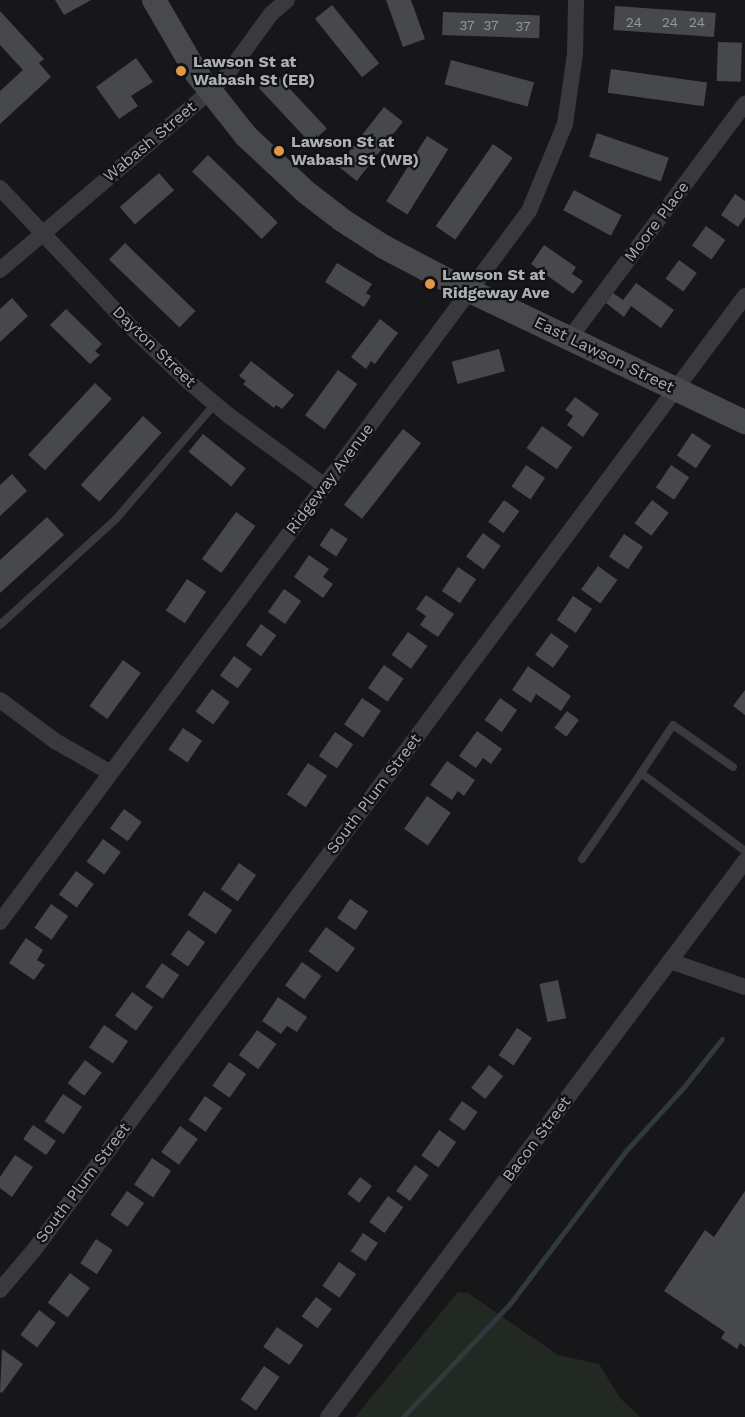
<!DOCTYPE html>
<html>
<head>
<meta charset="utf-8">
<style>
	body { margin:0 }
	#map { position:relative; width:745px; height:1417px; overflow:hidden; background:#171719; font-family:"Work Sans",sans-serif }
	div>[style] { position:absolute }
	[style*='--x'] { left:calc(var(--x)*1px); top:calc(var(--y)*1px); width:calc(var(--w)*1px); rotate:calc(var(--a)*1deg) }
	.green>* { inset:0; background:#222922 }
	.stream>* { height:4.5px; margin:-2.25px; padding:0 2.25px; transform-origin:2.25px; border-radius:2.25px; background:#303a3e }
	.building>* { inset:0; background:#46484b; transform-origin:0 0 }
	.lane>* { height:8px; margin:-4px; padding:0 4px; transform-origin:4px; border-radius:4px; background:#393a3e }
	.street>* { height:16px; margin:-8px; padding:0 8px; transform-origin:8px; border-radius:8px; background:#393a3e }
	.secondary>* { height:24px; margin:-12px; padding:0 12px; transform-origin:12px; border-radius:12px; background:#47494d }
	.dots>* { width:16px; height:16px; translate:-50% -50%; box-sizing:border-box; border:3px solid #121214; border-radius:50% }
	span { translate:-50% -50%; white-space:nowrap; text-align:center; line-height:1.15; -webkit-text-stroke:4.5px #121214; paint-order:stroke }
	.number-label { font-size:14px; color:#92969c }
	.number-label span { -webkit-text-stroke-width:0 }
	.poi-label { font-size:16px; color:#abb0b7; font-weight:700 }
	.left { translate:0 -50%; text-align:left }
	.street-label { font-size:16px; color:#abb0b7 }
</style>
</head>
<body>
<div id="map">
	<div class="green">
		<div style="clip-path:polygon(458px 1292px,468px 1293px,558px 1355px,599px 1364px,620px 1398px,640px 1417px,355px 1417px)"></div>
	</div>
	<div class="stream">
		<div style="--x:403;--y:1417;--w:154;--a:-46.6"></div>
		<div style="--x:509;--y:1305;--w:192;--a:-52.8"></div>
		<div style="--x:625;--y:1152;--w:88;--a:-47.8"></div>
		<div style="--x:684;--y:1087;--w:61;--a:-51.6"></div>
	</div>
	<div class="building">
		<div style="clip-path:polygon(55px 0,91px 0,64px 15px)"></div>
		<div style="clip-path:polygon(386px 0,411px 0,425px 39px,403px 47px)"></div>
		<div style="left:332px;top:5px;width:75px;height:22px;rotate:51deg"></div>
		<div style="left:615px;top:6px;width:101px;height:24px;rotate:4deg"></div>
		<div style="clip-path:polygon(0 11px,44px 59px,39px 63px,51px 77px,0 124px,0 91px,23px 70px,0 45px)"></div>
		<div style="left:443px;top:12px;width:97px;height:23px;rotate:2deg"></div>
		<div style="left:718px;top:42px;width:24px;height:39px;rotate:2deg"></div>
		<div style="clip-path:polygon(136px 58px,153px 82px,131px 96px,138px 106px,119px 119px,96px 87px)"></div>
		<div style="left:451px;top:60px;width:86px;height:25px;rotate:15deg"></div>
		<div style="left:611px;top:69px;width:97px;height:24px;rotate:8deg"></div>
		<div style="left:275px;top:73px;width:76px;height:22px;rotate:47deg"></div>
		<div style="left:384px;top:107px;width:24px;height:75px;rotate:38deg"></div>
		<div style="left:597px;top:133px;width:76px;height:25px;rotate:19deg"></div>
		<div style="left:427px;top:136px;width:25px;height:77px;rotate:32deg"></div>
		<div style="left:493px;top:144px;width:24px;height:100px;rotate:35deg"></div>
		<div style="left:208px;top:155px;width:97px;height:23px;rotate:44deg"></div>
		<div style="left:159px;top:173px;width:23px;height:52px;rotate:49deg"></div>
		<div style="left:574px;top:190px;width:54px;height:23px;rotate:28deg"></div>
		<div style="clip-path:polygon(735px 194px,745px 201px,745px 217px,738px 227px,721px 215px)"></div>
		<div style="left:706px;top:226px;width:24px;height:24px;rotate:36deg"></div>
		<div style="left:125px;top:243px;width:98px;height:23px;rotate:44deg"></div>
		<div style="clip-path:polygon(544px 245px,576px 267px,572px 274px,583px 281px,573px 294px,531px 264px)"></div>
		<div style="left:679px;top:260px;width:22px;height:23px;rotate:36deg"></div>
		<div style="clip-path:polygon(337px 263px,372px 284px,366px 293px,371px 296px,364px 307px,325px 282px)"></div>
		<div style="clip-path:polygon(636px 283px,674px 310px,661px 328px,631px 306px,624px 317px,606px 303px,613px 293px,623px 300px)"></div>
		<div style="clip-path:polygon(12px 298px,28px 316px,0 342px,0 309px)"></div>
		<div style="clip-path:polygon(66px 309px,102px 344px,95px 351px,100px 355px,90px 364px,50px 325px)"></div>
		<div style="clip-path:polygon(380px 319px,398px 333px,375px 364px,371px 361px,366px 369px,351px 357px)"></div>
		<div style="left:499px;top:349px;width:23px;height:49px;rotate:75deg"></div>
		<div style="clip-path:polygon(251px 361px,294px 395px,282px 409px,276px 405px,274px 408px,243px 384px,246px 381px,239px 376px)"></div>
		<div style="left:338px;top:370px;width:24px;height:56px;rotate:36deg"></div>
		<div style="left:95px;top:383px;width:23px;height:98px;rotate:43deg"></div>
		<div style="clip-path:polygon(575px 397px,599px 414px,583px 437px,567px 425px,573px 416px,565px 410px)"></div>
		<div style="left:143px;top:416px;width:25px;height:93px;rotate:42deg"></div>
		<div style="left:542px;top:426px;width:37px;height:27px;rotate:35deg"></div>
		<div style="left:403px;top:429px;width:23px;height:96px;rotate:38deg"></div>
		<div style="left:692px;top:433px;width:23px;height:27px;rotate:34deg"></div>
		<div style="left:203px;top:434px;width:55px;height:23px;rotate:39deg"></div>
		<div style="left:526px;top:465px;width:23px;height:26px;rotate:34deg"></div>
		<div style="left:671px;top:465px;width:22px;height:27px;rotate:34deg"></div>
		<div style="clip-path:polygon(12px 474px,27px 491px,0 516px,0 485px)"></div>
		<div style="left:504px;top:500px;width:19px;height:27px;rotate:36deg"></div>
		<div style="left:652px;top:500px;width:21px;height:29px;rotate:37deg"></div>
		<div style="left:236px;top:512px;width:24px;height:58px;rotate:36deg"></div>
		<div style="clip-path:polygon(47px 517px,64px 535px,0 593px,0 560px)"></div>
		<div style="left:331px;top:528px;width:20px;height:21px;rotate:33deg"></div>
		<div style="left:483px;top:533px;width:22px;height:29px;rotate:36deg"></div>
		<div style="left:624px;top:534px;width:23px;height:27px;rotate:34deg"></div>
		<div style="clip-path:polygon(309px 555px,329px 569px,323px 577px,333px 584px,323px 598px,294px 577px)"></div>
		<div style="left:598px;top:566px;width:24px;height:29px;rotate:36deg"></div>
		<div style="left:458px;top:567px;width:22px;height:29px;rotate:34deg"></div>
		<div style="left:187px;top:579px;width:23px;height:38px;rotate:34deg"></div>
		<div style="left:284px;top:589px;width:21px;height:28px;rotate:35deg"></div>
		<div style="clip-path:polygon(426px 595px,454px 614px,438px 637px,420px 625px,426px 616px,416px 609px)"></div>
		<div style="left:573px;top:596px;width:23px;height:29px;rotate:34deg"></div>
		<div style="left:261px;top:624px;width:19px;height:26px;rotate:36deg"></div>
		<div style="left:408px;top:632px;width:24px;height:28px;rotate:36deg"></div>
		<div style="left:551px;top:633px;width:22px;height:27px;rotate:36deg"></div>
		<div style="left:234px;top:656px;width:22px;height:24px;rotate:36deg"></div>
		<div style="left:123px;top:660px;width:22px;height:57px;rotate:36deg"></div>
		<div style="left:384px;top:665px;width:24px;height:28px;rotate:35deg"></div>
		<div style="clip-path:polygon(528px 666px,571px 696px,561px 711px,536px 694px,531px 703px,512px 690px)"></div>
		<div style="left:212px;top:689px;width:22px;height:28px;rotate:36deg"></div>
		<div style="clip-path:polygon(745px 690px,745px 715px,733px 706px)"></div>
		<div style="left:362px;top:698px;width:23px;height:32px;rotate:34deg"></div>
		<div style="left:500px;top:698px;width:21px;height:27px;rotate:35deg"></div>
		<div style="left:567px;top:711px;width:15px;height:21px;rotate:37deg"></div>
		<div style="left:183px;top:728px;width:23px;height:26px;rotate:34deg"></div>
		<div style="clip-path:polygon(477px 731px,502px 749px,491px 764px,483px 758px,476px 768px,459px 756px)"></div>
		<div style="left:335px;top:732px;width:22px;height:29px;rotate:34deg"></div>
		<div style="clip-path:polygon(447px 761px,475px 780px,464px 796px,458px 791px,452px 800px,430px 785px)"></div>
		<div style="left:308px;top:763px;width:23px;height:38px;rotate:34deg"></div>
		<div style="left:427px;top:796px;width:29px;height:40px;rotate:35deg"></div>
		<div style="left:124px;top:809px;width:22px;height:24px;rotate:36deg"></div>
		<div style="left:103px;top:839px;width:22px;height:28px;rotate:36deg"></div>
		<div style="left:239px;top:863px;width:21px;height:32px;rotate:35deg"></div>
		<div style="left:76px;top:871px;width:22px;height:29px;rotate:36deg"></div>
		<div style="left:204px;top:891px;width:34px;height:29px;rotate:34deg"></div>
		<div style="left:350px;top:899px;width:22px;height:23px;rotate:34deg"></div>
		<div style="left:51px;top:904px;width:21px;height:29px;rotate:35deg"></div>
		<div style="left:326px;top:927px;width:36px;height:30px;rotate:36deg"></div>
		<div style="left:188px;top:930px;width:21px;height:30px;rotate:35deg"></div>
		<div style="clip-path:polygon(26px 938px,43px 950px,37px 960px,45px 965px,34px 980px,9px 963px)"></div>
		<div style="left:302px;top:962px;width:24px;height:29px;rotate:36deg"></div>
		<div style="left:162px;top:963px;width:21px;height:29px;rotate:35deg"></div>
		<div style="left:558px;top:980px;width:39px;height:19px;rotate:78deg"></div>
		<div style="left:132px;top:992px;width:26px;height:29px;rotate:36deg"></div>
		<div style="clip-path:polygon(278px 997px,307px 1017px,297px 1032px,287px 1026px,281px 1034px,262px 1021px)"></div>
		<div style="left:104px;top:1025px;width:29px;height:27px;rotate:34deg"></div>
		<div style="left:517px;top:1028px;width:18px;height:33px;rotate:34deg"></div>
		<div style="left:257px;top:1030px;width:24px;height:31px;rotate:36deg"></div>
		<div style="left:85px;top:1060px;width:21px;height:29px;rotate:37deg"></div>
		<div style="left:229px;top:1062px;width:21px;height:29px;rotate:35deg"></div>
		<div style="left:489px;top:1065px;width:18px;height:29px;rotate:38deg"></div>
		<div style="left:63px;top:1094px;width:23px;height:33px;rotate:34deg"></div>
		<div style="left:205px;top:1096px;width:21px;height:29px;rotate:35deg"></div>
		<div style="left:462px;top:1101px;width:19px;height:23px;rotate:35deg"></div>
		<div style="left:33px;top:1125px;width:28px;height:17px;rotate:35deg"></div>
		<div style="left:180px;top:1126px;width:22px;height:32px;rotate:36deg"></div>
		<div style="left:439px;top:1130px;width:21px;height:31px;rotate:35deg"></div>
		<div style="clip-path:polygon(15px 1155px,33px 1167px,12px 1197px,0 1188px,0 1177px)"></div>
		<div style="left:152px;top:1158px;width:23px;height:32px;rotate:34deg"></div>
		<div style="left:415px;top:1165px;width:17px;height:32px;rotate:36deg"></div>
		<div style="left:360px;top:1177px;width:15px;height:21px;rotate:37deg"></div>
		<div style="left:127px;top:1191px;width:21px;height:29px;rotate:35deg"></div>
		<div style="clip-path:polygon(745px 1191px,745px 1347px,740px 1343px,737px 1349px,721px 1338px,725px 1332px,664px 1291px,705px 1230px,714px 1237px)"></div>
		<div style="left:388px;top:1196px;width:19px;height:32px;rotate:36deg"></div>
		<div style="left:363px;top:1233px;width:18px;height:22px;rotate:34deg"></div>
		<div style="left:96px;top:1239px;width:20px;height:29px;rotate:33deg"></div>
		<div style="left:339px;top:1262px;width:21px;height:29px;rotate:35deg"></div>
		<div style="left:70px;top:1273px;width:25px;height:37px;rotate:37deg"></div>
		<div style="left:316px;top:1297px;width:20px;height:24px;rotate:37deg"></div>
		<div style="left:39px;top:1310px;width:21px;height:31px;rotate:37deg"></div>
		<div style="left:277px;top:1327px;width:32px;height:24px;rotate:35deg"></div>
		<div style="clip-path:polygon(2px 1349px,23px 1364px,2px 1393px,0 1392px)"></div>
		<div style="left:264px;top:1366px;width:19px;height:41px;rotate:35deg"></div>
	</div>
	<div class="lane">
		<div style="--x:0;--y:625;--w:157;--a:-42.4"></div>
		<div style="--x:116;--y:519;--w:152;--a:-49.3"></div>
		<div style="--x:733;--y:767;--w:73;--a:-145"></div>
		<div style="--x:673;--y:725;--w:58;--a:123.7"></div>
		<div style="--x:641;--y:773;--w:130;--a:36.9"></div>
		<div style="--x:582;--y:859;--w:104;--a:-55.5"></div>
	</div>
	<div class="street">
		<div style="--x:0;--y:188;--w:192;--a:46.7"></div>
		<div style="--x:132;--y:328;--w:79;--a:43.5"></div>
		<div style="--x:189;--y:382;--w:51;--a:40.2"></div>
		<div style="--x:228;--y:415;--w:120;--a:36.2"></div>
		<div style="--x:0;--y:270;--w:276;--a:-40.4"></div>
		<div style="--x:210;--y:91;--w:21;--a:-43"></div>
		<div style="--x:225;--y:77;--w:78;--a:-53.9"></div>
		<div style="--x:271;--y:14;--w:21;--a:-41"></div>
		<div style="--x:569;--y:339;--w:294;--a:-53.2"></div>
		<div style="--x:0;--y:700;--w:69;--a:36.7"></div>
		<div style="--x:55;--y:741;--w:64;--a:29.7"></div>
		<div style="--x:0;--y:922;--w:886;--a:-53.35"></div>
		<div style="--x:529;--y:211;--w:94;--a:-67.5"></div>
		<div style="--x:565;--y:124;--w:71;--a:-81.9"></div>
		<div style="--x:575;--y:54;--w:54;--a:-88.9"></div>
		<div style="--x:670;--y:961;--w:79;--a:19.1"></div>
		<div style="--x:0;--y:1290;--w:52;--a:-49.6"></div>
		<div style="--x:34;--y:1250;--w:1190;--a:-53.3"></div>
		<div style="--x:328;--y:1417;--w:695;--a:-53.13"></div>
	</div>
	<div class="secondary">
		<div style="--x:154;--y:0;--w:86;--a:59.8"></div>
		<div style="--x:197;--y:74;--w:79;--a:51.7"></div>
		<div style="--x:246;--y:136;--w:83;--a:43.1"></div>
		<div style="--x:307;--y:193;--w:44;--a:37.6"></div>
		<div style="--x:342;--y:220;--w:50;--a:32.7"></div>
		<div style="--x:384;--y:247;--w:73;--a:27.6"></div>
		<div style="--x:449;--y:281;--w:328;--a:25.5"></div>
	</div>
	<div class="dots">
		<div style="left:181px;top:71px;background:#e09848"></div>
		<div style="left:279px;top:151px;background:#e09848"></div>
		<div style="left:430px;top:284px;background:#e09848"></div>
	</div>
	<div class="number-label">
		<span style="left:634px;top:22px">24</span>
		<span style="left:670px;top:22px">24</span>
		<span style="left:697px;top:22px">24</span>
		<span style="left:467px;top:25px">37</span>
		<span style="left:491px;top:25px">37</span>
		<span style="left:523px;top:26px">37</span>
	</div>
	<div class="poi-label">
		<span class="left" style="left:193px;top:71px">Lawson St at<br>Wabash St (EB)</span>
		<span class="left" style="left:291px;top:151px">Lawson St at<br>Wabash St (WB)</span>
		<span class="left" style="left:442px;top:284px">Lawson St at<br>Ridgeway Ave</span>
	</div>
	<div class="street-label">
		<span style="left:150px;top:142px;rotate:-40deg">Wabash Street</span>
		<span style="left:657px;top:222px;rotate:-53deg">Moore Place</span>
		<span style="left:154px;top:347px;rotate:44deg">Dayton Street</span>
		<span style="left:604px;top:355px;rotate:26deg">East Lawson Street</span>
		<span style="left:330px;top:479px;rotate:-53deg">Ridgeway Avenue</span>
		<span style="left:374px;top:794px;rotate:-53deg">South Plum Street</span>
		<span style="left:537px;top:1139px;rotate:-53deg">Bacon Street</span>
		<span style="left:83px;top:1183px;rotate:-53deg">South Plum Street</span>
	</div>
</div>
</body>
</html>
